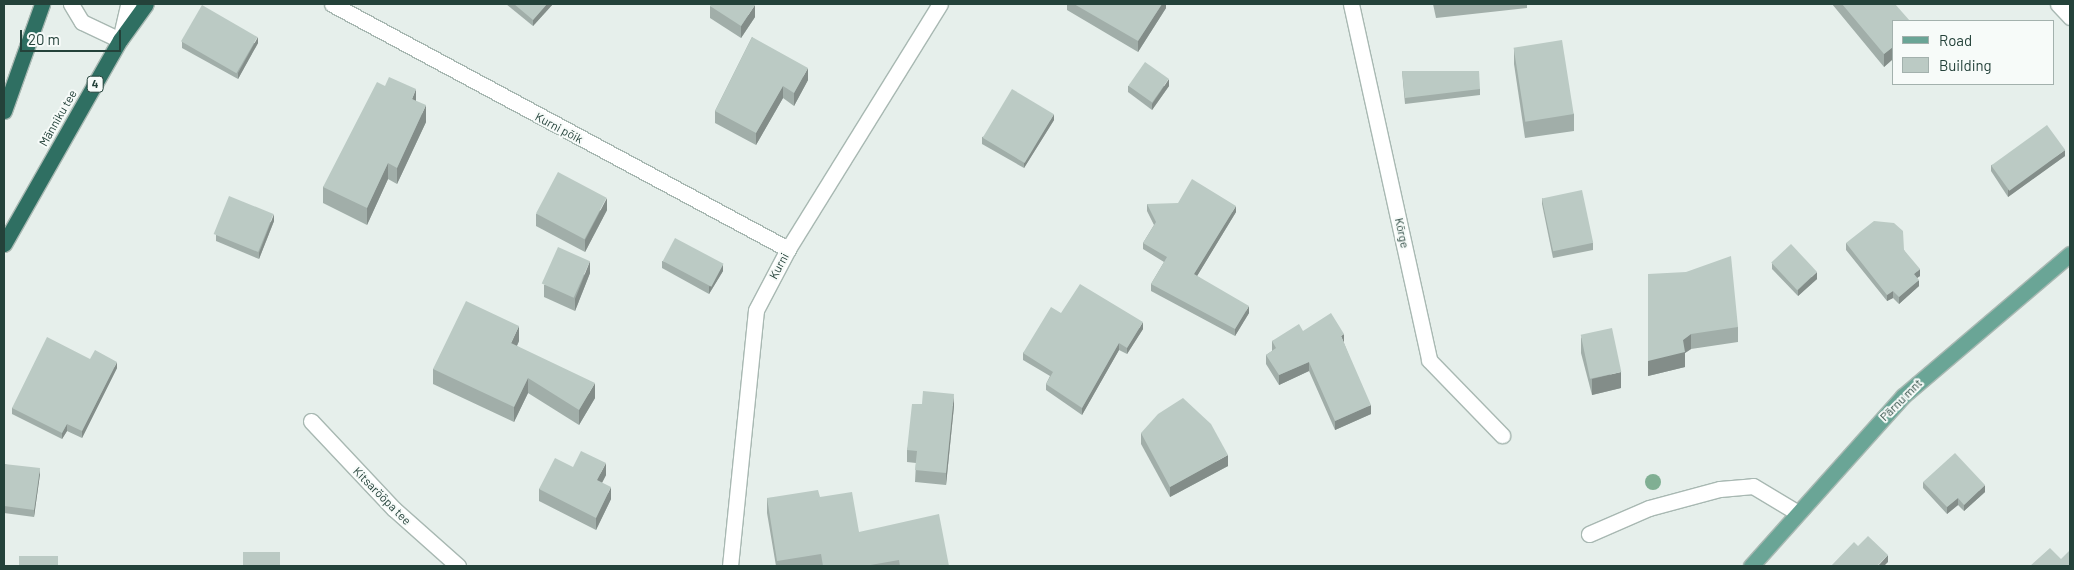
<!DOCTYPE html>
<html>
<head>
<meta charset="utf-8">
<style>
	body { margin:0 }
	#map { position:relative; width:2074px; height:570px; overflow:hidden; background:#e6efeb; font-family:Barlow,sans-serif }
	div>[style] { position:absolute }
	[style*='--x'] { left:calc(var(--x)*1px); top:calc(var(--y)*1px); width:calc(var(--w)*1px); rotate:calc(var(--a)*1deg) }
	.roads { filter:drop-shadow(1px 0 #a8b8b2) drop-shadow(-1px 0 #a8b8b2) drop-shadow(0 1px #a8b8b2) drop-shadow(0 -1px #a8b8b2) }
	.minor>* { height:15px; margin:-7.5px; padding:0 7.5px; transform-origin:7.5px; border-radius:7.5px; background:#fff }
	.major>* { height:15px; margin:-7.5px; padding:0 7.5px; transform-origin:7.5px; border-radius:7.5px; background:#6aa596 }
	.highway>* { height:15px; margin:-7.5px; padding:0 7.5px; transform-origin:7.5px; border-radius:7.5px; background:#2f6f62 }
	.trees>* { width:16px; height:16px; margin:-8px; border-radius:50%; background:#80af93 }
	.wall>* { inset:0; background:#a1aea9 }
	.shaded-wall>* { inset:0; background:#838d89 }
	.building>* { inset:0; background:#bbcac4; transform-origin:0 0 }
	span { translate:-50% -50%; white-space:nowrap; text-align:center; line-height:1.15; -webkit-text-stroke:4px #f7fbf9; paint-order:stroke }
	.shield-label span { padding:1px 4px; background:#f7fbf9; border:1px solid; border-radius:4px; -webkit-text-stroke-width:0 }
	.shield-label { font-size:11px; color:#24423a; font-weight:700 }
	.street-label { font-size:12px; color:#24423a }
	.frame { position:absolute; inset:0; border:5px solid #24423a; pointer-events:none }
	.legend { position:absolute; left:1892px; top:20px; width:162px; height:65px; box-sizing:border-box; background:#f7fbf9; border:1px solid #a3b1ad; margin:0; padding:6px 9px; list-style:none; font-size:15px; color:#24423a }
	.legend li { display:flex; align-items:center; gap:10px; height:25px }
	.legend b { width:25px; border:1px solid #a3b1ad }
	.scale { position:absolute; left:20px; top:30px; width:101px; height:22px; box-sizing:border-box; border:2px solid #24423a; border-top:0; padding-left:6px; font-size:15px; line-height:18px; white-space:nowrap; color:#24423a; -webkit-text-stroke:4px #f7fbf9; paint-order:stroke }
</style>
</head>
<body>
<div id="map">
	<div class="roads">
		<div class="minor">
			<div style="--x:71;--y:4;--w:21;--a:59"></div>
			<div style="--x:82;--y:22;--w:42;--a:25.3"></div>
			<div style="--x:120;--y:40;--w:37;--a:-77"></div>
			<div style="--x:332;--y:4;--w:518;--a:28.25"></div>
			<div style="--x:1351;--y:4;--w:364;--a:77.6"></div>
			<div style="--x:1429;--y:360;--w:105;--a:45.8"></div>
			<div style="--x:2058;--y:4;--w:18;--a:47"></div>
			<div style="--x:311;--y:421;--w:121;--a:46.7"></div>
			<div style="--x:394;--y:509;--w:86;--a:41.7"></div>
			<div style="--x:1589;--y:534;--w:65;--a:-23.4"></div>
			<div style="--x:1649;--y:508;--w:73;--a:-15"></div>
			<div style="--x:1720;--y:489;--w:33;--a:-5"></div>
			<div style="--x:1753;--y:486;--w:52;--a:31"></div>
			<div style="--x:730;--y:566;--w:257;--a:-84.2"></div>
			<div style="--x:756;--y:310;--w:69;--a:-62.3"></div>
			<div style="--x:788;--y:249;--w:288;--a:-58.2"></div>
		</div>
		<div class="major">
			<div style="--x:1751;--y:566;--w:228;--a:-48.2"></div>
			<div style="--x:1903;--y:396;--w:219;--a:-40.4"></div>
		</div>
		<div class="highway">
			<div style="--x:4;--y:111;--w:114;--a:-70.4"></div>
			<div style="--x:4;--y:244;--w:235;--a:-60.4"></div>
			<div style="--x:120;--y:40;--w:44;--a:-54.2"></div>
		</div>
	</div>
	<div class="trees">
		<div style="left:1653px;top:482px"></div>
	</div>
	<div class="wall">
		<div style="clip-path:polygon(506px 4px,553px 4px,533px 26px)"></div>
		<div style="clip-path:polygon(1067px 4px,1166px 4px,1166px 8px,1138px 52px,1067px 10px)"></div>
		<div style="clip-path:polygon(1433px 4px,1527px 4px,1527px 8px,1436px 18px)"></div>
		<div style="clip-path:polygon(1832px 4px,1895px 4px,1893px 21px,1893px 59px,1884px 67px)"></div>
		<div style="clip-path:polygon(710px 6px,755px 17px,741px 38px,710px 18px)"></div>
		<div style="clip-path:polygon(752px 37px,808px 80px,794px 106px,783px 98px,756px 145px,715px 123px,715px 111px)"></div>
		<div style="clip-path:polygon(182px 42px,258px 43px,238px 79px,182px 48px)"></div>
		<div style="clip-path:polygon(1514px 48px,1574px 114px,1574px 131px,1525px 138px,1514px 64px)"></div>
		<div style="clip-path:polygon(1402px 71px,1480px 89px,1480px 95px,1405px 104px)"></div>
		<div style="clip-path:polygon(1128px 86px,1169px 86px,1152px 110px,1128px 92px)"></div>
		<div style="clip-path:polygon(416px 101px,426px 122px,397px 184px,388px 179px,367px 225px,323px 203px,323px 187px)"></div>
		<div style="clip-path:polygon(1054px 120px,1024px 168px,982px 144px,982px 137px)"></div>
		<div style="clip-path:polygon(2065px 156px,2008px 197px,1991px 171px,1991px 165px)"></div>
		<div style="clip-path:polygon(1542px 198px,1593px 243px,1593px 250px,1553px 258px,1542px 204px)"></div>
		<div style="clip-path:polygon(1147px 204px,1236px 212px,1197px 276px,1249px 313px,1235px 336px,1151px 291px,1151px 284px,1164px 262px,1143px 249px,1143px 243px,1154px 225px,1147px 211px)"></div>
		<div style="clip-path:polygon(607px 210px,585px 252px,536px 226px,536px 214px)"></div>
		<div style="clip-path:polygon(274px 221px,259px 259px,216px 241px,216px 235px)"></div>
		<div style="clip-path:polygon(1846px 243px,1904px 250px,1920px 276px,1917px 278px,1919px 286px,1899px 304px,1893px 298px,1887px 301px,1846px 250px)"></div>
		<div style="clip-path:polygon(662px 261px,723px 271px,709px 294px,662px 268px)"></div>
		<div style="clip-path:polygon(1772px 263px,1817px 279px,1798px 296px,1772px 269px)"></div>
		<div style="clip-path:polygon(590px 273px,575px 311px,544px 297px,544px 285px)"></div>
		<div style="clip-path:polygon(1648px 274px,1738px 327px,1738px 342px,1691px 349px,1685px 353px,1685px 367px,1648px 376px)"></div>
		<div style="clip-path:polygon(1061px 313px,1143px 329px,1127px 354px,1119px 350px,1082px 415px,1046px 390px,1046px 384px,1050px 376px,1023px 360px,1023px 353px)"></div>
		<div style="clip-path:polygon(1303px 331px,1344px 343px,1371px 414px,1335px 430px,1309px 371px,1279px 385px,1266px 364px,1266px 355px,1272px 351px,1272px 341px)"></div>
		<div style="clip-path:polygon(1581px 337px,1621px 388px,1592px 395px,1581px 353px)"></div>
		<div style="clip-path:polygon(519px 341px,517px 346px,595px 398px,579px 425px,528px 393px,514px 422px,433px 384px,433px 369px)"></div>
		<div style="clip-path:polygon(90px 359px,117px 368px,82px 438px,67px 431px,62px 439px,12px 414px,12px 408px)"></div>
		<div style="clip-path:polygon(922px 404px,954px 406px,946px 485px,915px 482px,916px 463px,907px 462px,907px 450px)"></div>
		<div style="clip-path:polygon(1141px 433px,1228px 466px,1170px 497px,1141px 444px)"></div>
		<div style="clip-path:polygon(4px 464px,40px 474px,34px 517px,4px 513px)"></div>
		<div style="clip-path:polygon(573px 467px,606px 475px,602px 483px,611px 499px,596px 530px,539px 501px,539px 489px)"></div>
		<div style="clip-path:polygon(1923px 482px,1985px 492px,1964px 511px,1958px 505px,1947px 514px,1923px 488px)"></div>
		<div style="clip-path:polygon(820px 497px,859px 532px,949px 566px,776px 566px,767px 513px,767px 498px)"></div>
	</div>
	<div class="shaded-wall">
		<div style="clip-path:polygon(547px 4px,553px 4px,533px 26px,533px 20px)"></div>
		<div style="clip-path:polygon(1162px 4px,1166px 4px,1166px 8px,1138px 52px,1138px 41px)"></div>
		<div style="clip-path:polygon(755px 5px,755px 17px,741px 38px,741px 26px)"></div>
		<div style="clip-path:polygon(258px 37px,258px 43px,238px 79px,238px 73px)"></div>
		<div style="clip-path:polygon(1893px 47px,1893px 59px,1884px 67px,1884px 54px)"></div>
		<div style="clip-path:polygon(808px 68px,808px 80px,794px 106px,794px 93px)"></div>
		<div style="clip-path:polygon(1169px 79px,1169px 86px,1152px 110px,1152px 104px)"></div>
		<div style="clip-path:polygon(783px 86px,783px 98px,756px 145px,756px 133px)"></div>
		<div style="clip-path:polygon(416px 89px,416px 106px,412px 99px)"></div>
		<div style="clip-path:polygon(426px 105px,426px 122px,397px 184px,397px 168px)"></div>
		<div style="clip-path:polygon(1054px 114px,1054px 120px,1024px 168px,1024px 162px)"></div>
		<div style="clip-path:polygon(2065px 150px,2065px 156px,2008px 197px,2008px 190px)"></div>
		<div style="clip-path:polygon(388px 163px,388px 179px,367px 225px,367px 208px)"></div>
		<div style="clip-path:polygon(607px 198px,607px 210px,585px 252px,585px 240px)"></div>
		<div style="clip-path:polygon(1236px 206px,1236px 212px,1194px 281px,1194px 274px)"></div>
		<div style="clip-path:polygon(274px 214px,274px 221px,259px 259px,259px 253px)"></div>
		<div style="clip-path:polygon(590px 261px,590px 273px,575px 311px,575px 299px)"></div>
		<div style="clip-path:polygon(723px 264px,723px 271px,709px 294px,709px 287px)"></div>
		<div style="clip-path:polygon(1920px 269px,1920px 276px,1914px 280px,1914px 274px)"></div>
		<div style="clip-path:polygon(1817px 272px,1817px 279px,1798px 296px,1798px 290px)"></div>
		<div style="clip-path:polygon(1919px 280px,1919px 286px,1899px 304px,1899px 297px)"></div>
		<div style="clip-path:polygon(1893px 291px,1893px 298px,1887px 301px,1887px 295px)"></div>
		<div style="clip-path:polygon(1249px 306px,1249px 313px,1235px 336px,1235px 329px)"></div>
		<div style="clip-path:polygon(1143px 322px,1143px 329px,1127px 354px,1127px 348px)"></div>
		<div style="clip-path:polygon(519px 326px,519px 341px,511px 358px,511px 343px)"></div>
		<div style="clip-path:polygon(1344px 334px,1344px 343px,1341px 336px)"></div>
		<div style="clip-path:polygon(1691px 334px,1691px 349px,1685px 353px,1685px 367px,1648px 376px,1648px 361px,1683px 340px)"></div>
		<div style="clip-path:polygon(1119px 343px,1119px 350px,1082px 415px,1082px 408px)"></div>
		<div style="clip-path:polygon(117px 362px,117px 368px,82px 438px,82px 431px)"></div>
		<div style="clip-path:polygon(1309px 362px,1309px 371px,1279px 385px,1279px 375px)"></div>
		<div style="clip-path:polygon(1621px 372px,1621px 388px,1592px 395px,1592px 379px)"></div>
		<div style="clip-path:polygon(528px 378px,528px 393px,514px 422px,514px 407px)"></div>
		<div style="clip-path:polygon(595px 383px,595px 398px,579px 425px,579px 410px)"></div>
		<div style="clip-path:polygon(954px 394px,954px 406px,946px 485px,946px 473px)"></div>
		<div style="clip-path:polygon(1371px 405px,1371px 414px,1335px 430px,1335px 421px)"></div>
		<div style="clip-path:polygon(67px 424px,67px 431px,62px 439px,62px 433px)"></div>
		<div style="clip-path:polygon(1228px 455px,1228px 466px,1170px 497px,1170px 487px)"></div>
		<div style="clip-path:polygon(606px 463px,606px 475px,597px 492px,597px 480px)"></div>
		<div style="clip-path:polygon(40px 468px,40px 474px,34px 517px,34px 510px)"></div>
		<div style="clip-path:polygon(1985px 485px,1985px 492px,1964px 511px,1964px 505px)"></div>
		<div style="clip-path:polygon(611px 487px,611px 499px,596px 530px,596px 518px)"></div>
		<div style="clip-path:polygon(1958px 498px,1958px 505px,1947px 514px,1947px 507px)"></div>
		<div style="clip-path:polygon(1888px 555px,1888px 562px,1884px 566px,1878px 566px)"></div>
	</div>
	<div class="building">
		<div style="clip-path:polygon(514px 4px,547px 4px,533px 20px)"></div>
		<div style="clip-path:polygon(711px 4px,753px 4px,755px 5px,741px 26px,710px 6px)"></div>
		<div style="clip-path:polygon(1074px 4px,1162px 4px,1138px 41px)"></div>
		<div style="clip-path:polygon(1842px 4px,1895px 4px,1910px 21px,1893px 21px,1893px 47px,1884px 54px)"></div>
		<div style="left:202px;top:5px;width:64px;height:42px;rotate:30deg"></div>
		<div style="clip-path:polygon(752px 37px,808px 68px,794px 93px,783px 86px,756px 133px,715px 111px)"></div>
		<div style="left:1562px;top:40px;width:75px;height:49px;rotate:81deg"></div>
		<div style="left:1145px;top:62px;width:29px;height:29px;rotate:35deg"></div>
		<div style="clip-path:polygon(1402px 71px,1479px 71px,1480px 89px,1405px 98px)"></div>
		<div style="clip-path:polygon(389px 77px,416px 89px,412px 99px,426px 105px,397px 168px,388px 163px,367px 208px,323px 187px,377px 82px,385px 86px)"></div>
		<div style="left:1012px;top:89px;width:49px;height:57px;rotate:31deg"></div>
		<div style="left:2047px;top:125px;width:31px;height:69px;rotate:54deg"></div>
		<div style="left:558px;top:172px;width:55px;height:47px;rotate:28deg"></div>
		<div style="clip-path:polygon(1192px 179px,1236px 206px,1194px 274px,1249px 306px,1235px 329px,1151px 284px,1167px 257px,1143px 243px,1156px 222px,1147px 204px,1178px 203px)"></div>
		<div style="left:1582px;top:190px;width:54px;height:41px;rotate:78deg"></div>
		<div style="left:229px;top:196px;width:48px;height:41px;rotate:22deg"></div>
		<div style="clip-path:polygon(1874px 221px,1894px 223px,1903px 231px,1904px 250px,1920px 269px,1914px 274px,1919px 280px,1899px 297px,1893px 291px,1887px 295px,1846px 243px)"></div>
		<div style="left:675px;top:238px;width:55px;height:26px;rotate:28deg"></div>
		<div style="left:1791px;top:244px;width:38px;height:27px;rotate:47deg"></div>
		<div style="left:558px;top:247px;width:35px;height:40px;rotate:24deg"></div>
		<div style="clip-path:polygon(1731px 256px,1738px 327px,1691px 334px,1683px 340px,1685px 352px,1648px 361px,1648px 274px,1686px 272px)"></div>
		<div style="clip-path:polygon(1080px 284px,1143px 322px,1127px 348px,1119px 343px,1082px 408px,1046px 384px,1053px 372px,1023px 353px,1051px 307px,1061px 313px)"></div>
		<div style="clip-path:polygon(466px 301px,519px 326px,511px 343px,595px 383px,579px 410px,528px 378px,514px 407px,433px 369px)"></div>
		<div style="clip-path:polygon(1331px 313px,1344px 334px,1341px 336px,1371px 405px,1335px 421px,1309px 362px,1279px 375px,1266px 355px,1276px 348px,1272px 341px,1299px 324px,1303px 331px)"></div>
		<div style="left:1612px;top:328px;width:45px;height:32px;rotate:78deg"></div>
		<div style="clip-path:polygon(47px 337px,90px 359px,95px 350px,117px 362px,82px 431px,67px 424px,62px 433px,12px 408px)"></div>
		<div style="clip-path:polygon(923px 391px,954px 394px,946px 473px,915px 470px,917px 451px,907px 450px,912px 404px,922px 404px)"></div>
		<div style="clip-path:polygon(1183px 398px,1211px 424px,1228px 455px,1170px 487px,1141px 433px,1158px 414px)"></div>
		<div style="clip-path:polygon(581px 451px,606px 463px,597px 480px,611px 487px,596px 518px,539px 489px,555px 458px,573px 467px)"></div>
		<div style="clip-path:polygon(1955px 453px,1985px 485px,1964px 505px,1958px 498px,1947px 507px,1923px 482px)"></div>
		<div style="clip-path:polygon(4px 464px,40px 468px,34px 510px,4px 506px)"></div>
		<div style="clip-path:polygon(818px 490px,820px 497px,852px 492px,859px 532px,939px 514px,949px 566px,900px 566px,899px 560px,865px 566px,823px 566px,821px 554px,777px 561px,767px 498px)"></div>
		<div style="clip-path:polygon(1868px 536px,1888px 555px,1878px 565px,1879px 566px,1831px 566px,1854px 542px,1858px 546px)"></div>
		<div style="clip-path:polygon(2050px 548px,2061px 559px,2070px 550px,2070px 566px,2030px 566px)"></div>
		<div style="left:243px;top:552px;width:37px;height:14px"></div>
		<div style="left:58px;top:556px;width:10px;height:39px;rotate:90deg"></div>
	</div>
	<div class="shield-label">
		<span style="left:95px;top:84px">4</span>
	</div>
	<div class="street-label">
		<span style="left:58px;top:118px;rotate:-60deg">Männiku tee</span>
		<span style="left:559px;top:128px;rotate:28deg">Kurni põik</span>
		<span style="left:1402px;top:233px;rotate:78deg">Kõrge</span>
		<span style="left:779px;top:266px;rotate:-62deg">Kurni</span>
		<span style="left:1901px;top:400px;rotate:-45deg">Pärnu mnt</span>
		<span style="left:382px;top:496px;rotate:45deg">Kitsarööpa tee</span>
	</div>
	<div class="frame"></div>
	<ul class="legend">
	<li><b style="height:6px;background:#6aa596"></b>Road</li>
	<li><b style="height:14px;background:#bbcac4"></b>Building</li>
	</ul>
	<div class="scale">20 m</div>
</div>
</body>
</html>
